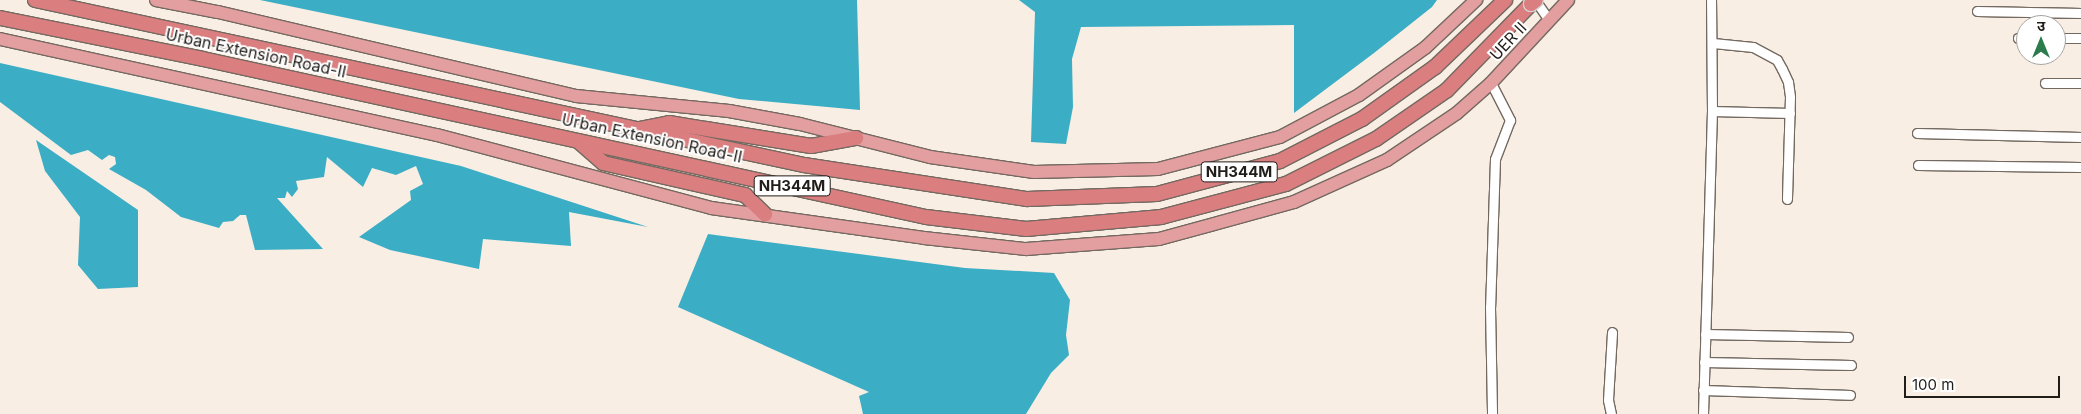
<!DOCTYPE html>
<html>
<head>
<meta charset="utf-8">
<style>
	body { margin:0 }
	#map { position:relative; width:2081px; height:414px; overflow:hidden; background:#f9eee3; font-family:Inter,"Noto Sans Devanagari",sans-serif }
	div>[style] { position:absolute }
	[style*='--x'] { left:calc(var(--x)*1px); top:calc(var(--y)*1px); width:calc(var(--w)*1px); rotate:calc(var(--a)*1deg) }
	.water>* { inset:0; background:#3baec6 }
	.roads { filter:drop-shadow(1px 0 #736960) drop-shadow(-1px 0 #736960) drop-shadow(0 1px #736960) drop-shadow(0 -1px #736960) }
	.minor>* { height:9px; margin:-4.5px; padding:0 4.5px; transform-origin:4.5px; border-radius:4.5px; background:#fff }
	.primary>* { height:12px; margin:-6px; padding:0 6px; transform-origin:6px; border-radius:6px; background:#e39ea0 }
	.trunk>* { height:14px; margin:-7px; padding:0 7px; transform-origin:7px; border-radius:7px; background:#da7e80 }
	.bridges { filter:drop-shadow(1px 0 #d3d2d1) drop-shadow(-1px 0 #d3d2d1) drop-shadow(0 1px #d3d2d1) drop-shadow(0 -1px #d3d2d1) }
	.trunk-bridge>* { height:14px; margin:-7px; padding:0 7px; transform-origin:7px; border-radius:7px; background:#da7e80 }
	span { translate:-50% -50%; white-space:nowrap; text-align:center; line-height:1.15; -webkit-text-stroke:4px #fff; paint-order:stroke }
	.shield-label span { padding:1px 4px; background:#fff; border:1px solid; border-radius:4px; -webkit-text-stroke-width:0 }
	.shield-label { font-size:15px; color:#211d19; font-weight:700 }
	.street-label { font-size:16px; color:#211d19 }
	.north { position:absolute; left:2016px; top:15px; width:50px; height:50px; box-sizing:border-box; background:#fff; border:1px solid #a6a5a3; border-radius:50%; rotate:0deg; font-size:14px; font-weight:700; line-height:20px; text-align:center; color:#211d19 }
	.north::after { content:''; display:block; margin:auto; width:18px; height:22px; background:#2b7b4c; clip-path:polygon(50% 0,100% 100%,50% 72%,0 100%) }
	.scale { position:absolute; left:1904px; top:376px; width:156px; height:22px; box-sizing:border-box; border:2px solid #211d19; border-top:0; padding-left:6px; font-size:15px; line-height:18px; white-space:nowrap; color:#211d19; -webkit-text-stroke:4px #fff; paint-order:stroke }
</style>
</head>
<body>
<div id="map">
	<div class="water">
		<div style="clip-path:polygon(260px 0,857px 0,860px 110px,739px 99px)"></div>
		<div style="clip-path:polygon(1019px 0,1437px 0,1432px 7px,1374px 53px,1294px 113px,1294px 25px,1081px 27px,1072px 59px,1073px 107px,1066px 144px,1031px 142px,1035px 12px)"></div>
		<div style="clip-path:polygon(0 63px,461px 166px,648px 227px,569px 212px,571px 246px,483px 239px,479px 269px,390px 250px,359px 237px,411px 200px,410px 191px,423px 184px,416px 166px,396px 175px,372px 168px,363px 187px,327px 157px,324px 177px,296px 181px,298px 189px,292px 197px,287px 191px,285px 198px,277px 198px,323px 249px,255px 250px,246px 215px,240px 215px,233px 221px,223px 222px,219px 228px,181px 217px,146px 190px,109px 169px,116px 164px,115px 157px,109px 155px,102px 160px,88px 150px,71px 155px,0 102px)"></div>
		<div style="clip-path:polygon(36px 140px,138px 210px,138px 287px,98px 289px,78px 265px,80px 217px,45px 171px)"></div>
		<div style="clip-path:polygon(708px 234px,965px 268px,1054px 273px,1070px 300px,1066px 335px,1069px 355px,1051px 373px,1026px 414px,863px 414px,859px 396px,869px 392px,678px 307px)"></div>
	</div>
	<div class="roads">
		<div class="minor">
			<div style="--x:1535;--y:0;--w:24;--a:55"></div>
			<div style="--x:1977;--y:11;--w:104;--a:1.1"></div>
			<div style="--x:2018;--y:38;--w:8;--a:0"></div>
			<div style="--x:2056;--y:38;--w:25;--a:0"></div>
			<div style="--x:1713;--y:43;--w:40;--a:5.7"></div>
			<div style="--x:1753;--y:47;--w:27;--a:28"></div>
			<div style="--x:1777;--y:60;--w:10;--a:61"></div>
			<div style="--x:1782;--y:69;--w:14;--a:65"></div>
			<div style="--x:1788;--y:82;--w:15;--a:82"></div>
			<div style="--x:1790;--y:97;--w:102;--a:91.7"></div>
			<div style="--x:1491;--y:83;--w:42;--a:62.8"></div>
			<div style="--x:1510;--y:120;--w:42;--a:111"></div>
			<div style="--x:1495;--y:159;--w:148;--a:91.9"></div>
			<div style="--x:1490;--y:307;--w:107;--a:88.9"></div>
			<div style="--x:2045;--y:83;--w:36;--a:0"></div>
			<div style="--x:1712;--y:111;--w:78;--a:1.5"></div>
			<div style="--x:1917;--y:133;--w:164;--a:1.4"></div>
			<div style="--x:1918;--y:165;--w:163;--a:0.7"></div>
			<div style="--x:1705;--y:334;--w:143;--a:1.2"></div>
			<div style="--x:1704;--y:362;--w:147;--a:1.2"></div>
			<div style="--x:1703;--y:390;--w:147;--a:1.9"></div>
			<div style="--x:1611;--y:414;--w:14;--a:-102"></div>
			<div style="--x:1608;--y:400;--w:68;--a:-86.6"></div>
			<div style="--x:1703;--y:414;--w:303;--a:-88.3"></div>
			<div style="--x:1712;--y:111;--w:111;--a:-90.5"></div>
		</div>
		<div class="primary">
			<div style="--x:156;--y:0;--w:63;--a:11"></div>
			<div style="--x:218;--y:12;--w:368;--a:13.2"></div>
			<div style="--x:576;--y:96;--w:154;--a:5.6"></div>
			<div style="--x:729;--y:111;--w:72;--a:10.4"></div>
			<div style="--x:800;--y:124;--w:134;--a:14.2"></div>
			<div style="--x:930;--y:157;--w:105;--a:8.2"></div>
			<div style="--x:1034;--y:172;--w:124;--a:-1.4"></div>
			<div style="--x:1158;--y:169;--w:126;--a:-14.7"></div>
			<div style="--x:1280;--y:137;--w:89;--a:-28"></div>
			<div style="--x:1359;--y:95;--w:82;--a:-35.6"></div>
			<div style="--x:1426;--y:47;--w:69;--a:-43.2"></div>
			<div style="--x:0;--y:39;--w:447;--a:12.4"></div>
			<div style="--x:437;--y:135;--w:284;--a:14.9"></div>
			<div style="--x:711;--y:208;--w:215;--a:8"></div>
			<div style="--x:924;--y:238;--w:103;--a:6.2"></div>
			<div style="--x:1026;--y:249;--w:133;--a:-4.3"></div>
			<div style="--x:1159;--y:239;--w:140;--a:-15.3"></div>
			<div style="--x:1294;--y:202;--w:102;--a:-24.3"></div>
			<div style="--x:1387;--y:160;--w:84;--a:-33.9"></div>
			<div style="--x:1457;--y:113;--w:45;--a:-41.4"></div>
			<div style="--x:1491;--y:83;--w:113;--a:-47.1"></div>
		</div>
		<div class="trunk">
			<div style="--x:35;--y:0;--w:787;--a:12.11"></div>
			<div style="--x:804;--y:165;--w:226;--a:8.7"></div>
			<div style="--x:1027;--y:199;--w:130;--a:-2.2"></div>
			<div style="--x:1157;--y:194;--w:127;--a:-15"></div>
			<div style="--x:1280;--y:161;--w:92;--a:-27.1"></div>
			<div style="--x:1362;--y:119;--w:90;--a:-35.5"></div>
			<div style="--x:1435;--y:67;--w:97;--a:-43.7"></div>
			<div style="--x:0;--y:18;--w:207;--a:11.4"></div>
			<div style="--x:203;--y:59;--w:740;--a:12.33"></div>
			<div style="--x:926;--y:217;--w:101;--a:6.8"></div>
			<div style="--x:1026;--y:229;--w:136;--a:-5.1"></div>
			<div style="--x:1161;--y:217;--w:129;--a:-14.8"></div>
			<div style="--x:1286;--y:184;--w:101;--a:-26.6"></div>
			<div style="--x:1376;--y:139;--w:86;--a:-34.6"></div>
			<div style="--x:1447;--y:90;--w:120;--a:-45.7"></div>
			<div style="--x:639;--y:129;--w:31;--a:-11"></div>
			<div style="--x:669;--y:123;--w:144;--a:9.2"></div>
			<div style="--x:811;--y:146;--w:46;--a:-10.1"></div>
			<div style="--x:578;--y:141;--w:33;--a:41"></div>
			<div style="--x:603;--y:163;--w:146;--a:12.7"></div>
			<div style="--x:745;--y:195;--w:28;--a:44"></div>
		</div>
	</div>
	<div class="bridges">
		<div class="trunk-bridge">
			<div style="--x:1531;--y:4;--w:6;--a:-39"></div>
		</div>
	</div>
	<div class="shield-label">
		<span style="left:1239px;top:172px">NH344M</span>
		<span style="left:792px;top:186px">NH344M</span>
	</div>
	<div class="street-label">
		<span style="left:1508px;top:41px;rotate:-47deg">UER II</span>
		<span style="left:256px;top:53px;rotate:12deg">Urban Extension Road-II</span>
		<span style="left:652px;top:138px;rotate:12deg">Urban Extension Road-II</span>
	</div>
	<div class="north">उ</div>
	<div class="scale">100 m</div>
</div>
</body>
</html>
